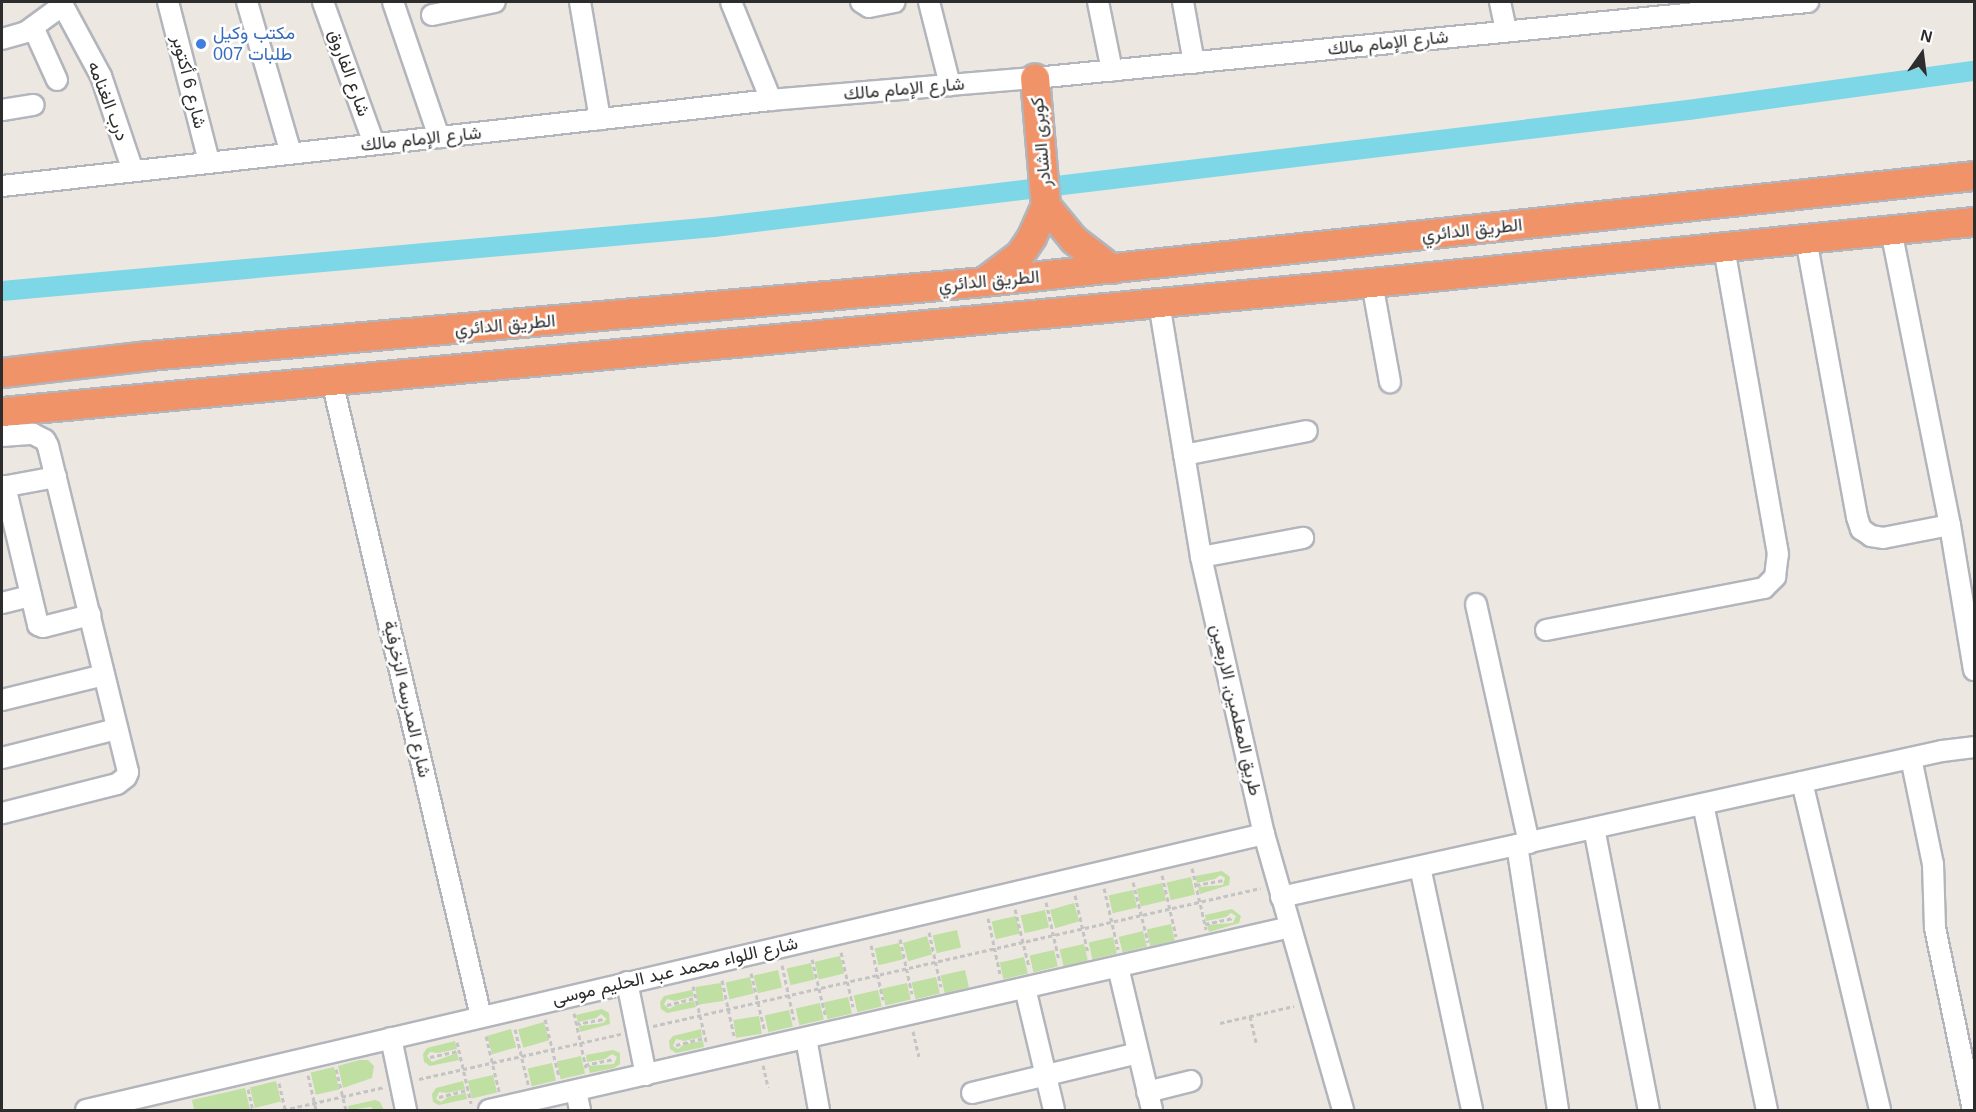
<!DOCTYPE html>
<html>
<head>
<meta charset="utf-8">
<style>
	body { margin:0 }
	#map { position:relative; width:1976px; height:1112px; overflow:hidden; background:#ede7e1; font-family:Arial,Vazirmatn,sans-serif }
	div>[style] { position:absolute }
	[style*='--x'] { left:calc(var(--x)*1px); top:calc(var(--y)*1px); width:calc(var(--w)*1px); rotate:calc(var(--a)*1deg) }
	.green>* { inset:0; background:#bfdfa3; transform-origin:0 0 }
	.canal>* { height:20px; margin:-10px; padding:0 10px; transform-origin:10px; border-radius:10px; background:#7ed7e6 }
	.path>* { height:3px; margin-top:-1.5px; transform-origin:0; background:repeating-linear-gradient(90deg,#c4c4c4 0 4.5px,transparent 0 7.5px) }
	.roads { filter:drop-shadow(2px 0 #b2b5bc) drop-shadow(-2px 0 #b2b5bc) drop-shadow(0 2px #b2b5bc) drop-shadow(0 -2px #b2b5bc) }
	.minor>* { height:20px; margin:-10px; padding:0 10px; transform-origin:10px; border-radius:10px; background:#fff }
	.highway>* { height:28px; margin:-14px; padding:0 14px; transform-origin:14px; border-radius:14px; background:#f19369 }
	.dots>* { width:16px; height:16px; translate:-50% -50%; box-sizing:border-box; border:3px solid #fff; border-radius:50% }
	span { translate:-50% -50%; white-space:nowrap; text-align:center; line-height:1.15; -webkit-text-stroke:5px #fff; paint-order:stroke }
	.shop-label { font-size:18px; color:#366cbe }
	.left { translate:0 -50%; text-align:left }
	.street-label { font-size:18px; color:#2d2d2d }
	.frame { position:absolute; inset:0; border:3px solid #2d2d2d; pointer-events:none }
	.north { position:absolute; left:1892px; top:24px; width:60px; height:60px; -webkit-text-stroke:4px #fff; paint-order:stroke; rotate:14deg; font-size:16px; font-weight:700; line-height:24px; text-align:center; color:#2d2d2d }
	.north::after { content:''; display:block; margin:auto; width:21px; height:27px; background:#2d2d2d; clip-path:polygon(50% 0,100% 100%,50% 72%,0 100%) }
</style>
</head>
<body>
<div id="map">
	<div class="green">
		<div style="clip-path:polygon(1222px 871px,1230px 877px,1229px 885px,1200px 894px,1198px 887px,1223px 885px,1225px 878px,1220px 875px,1215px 879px,1197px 883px,1195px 876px)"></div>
		<div style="left:1191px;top:877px;width:18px;height:25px;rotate:77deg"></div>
		<div style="left:1162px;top:883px;width:18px;height:26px;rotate:77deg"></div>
		<div style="left:1133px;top:890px;width:18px;height:25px;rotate:77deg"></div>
		<div style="left:1074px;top:903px;width:19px;height:25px;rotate:74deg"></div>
		<div style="clip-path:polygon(1232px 909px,1241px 916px,1239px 923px,1209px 932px,1207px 925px,1233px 923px,1236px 916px,1231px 913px,1226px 917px,1206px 921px,1205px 915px)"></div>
		<div style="left:1045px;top:910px;width:18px;height:25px;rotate:77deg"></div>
		<div style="left:1016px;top:916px;width:18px;height:25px;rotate:77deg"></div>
		<div style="left:1171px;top:924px;width:17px;height:25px;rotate:77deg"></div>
		<div style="left:957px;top:930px;width:18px;height:25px;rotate:77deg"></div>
		<div style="left:1143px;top:931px;width:16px;height:25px;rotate:76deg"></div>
		<div style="left:927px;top:936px;width:19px;height:25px;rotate:74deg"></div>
		<div style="left:1113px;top:937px;width:17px;height:25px;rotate:77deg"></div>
		<div style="left:899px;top:943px;width:17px;height:25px;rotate:77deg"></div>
		<div style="left:1084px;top:944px;width:17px;height:25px;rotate:77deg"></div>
		<div style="left:1054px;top:950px;width:17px;height:25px;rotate:77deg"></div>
		<div style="left:840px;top:956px;width:18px;height:26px;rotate:77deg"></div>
		<div style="left:1024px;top:957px;width:17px;height:25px;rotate:77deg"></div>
		<div style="left:811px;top:963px;width:17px;height:25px;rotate:77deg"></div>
		<div style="left:778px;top:970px;width:18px;height:25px;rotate:77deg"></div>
		<div style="left:965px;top:970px;width:18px;height:25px;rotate:77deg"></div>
		<div style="left:750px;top:977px;width:17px;height:25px;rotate:77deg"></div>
		<div style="left:936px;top:977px;width:17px;height:25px;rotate:77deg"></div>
		<div style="left:721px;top:983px;width:18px;height:26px;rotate:81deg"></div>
		<div style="left:907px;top:983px;width:17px;height:26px;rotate:77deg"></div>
		<div style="clip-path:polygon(692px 990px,694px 996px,675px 1001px,667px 999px,664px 1004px,669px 1009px,676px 1005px,694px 1001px,696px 1007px,667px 1013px,661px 1009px,660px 1002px,664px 996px)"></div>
		<div style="left:878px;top:990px;width:17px;height:25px;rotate:77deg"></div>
		<div style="left:848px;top:997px;width:17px;height:25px;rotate:77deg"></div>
		<div style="left:820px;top:1003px;width:17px;height:25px;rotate:77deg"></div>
		<div style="clip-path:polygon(602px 1009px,609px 1013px,610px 1024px,580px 1032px,579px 1026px,603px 1023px,607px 1019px,601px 1014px,596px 1018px,578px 1022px,576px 1015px)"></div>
		<div style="left:789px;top:1010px;width:17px;height:25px;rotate:77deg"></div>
		<div style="left:759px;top:1016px;width:18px;height:26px;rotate:81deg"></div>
		<div style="left:544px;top:1022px;width:19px;height:27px;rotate:74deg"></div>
		<div style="left:511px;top:1029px;width:19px;height:25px;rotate:74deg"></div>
		<div style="clip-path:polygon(701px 1029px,702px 1037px,684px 1041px,676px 1039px,673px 1046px,678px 1049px,685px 1044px,703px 1041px,704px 1047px,676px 1053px,670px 1049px,669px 1041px,673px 1036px)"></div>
		<div style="clip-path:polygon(455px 1041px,457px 1049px,438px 1053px,430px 1052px,427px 1056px,432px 1062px,457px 1053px,459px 1060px,430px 1066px,424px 1062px,423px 1054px,427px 1048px)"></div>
		<div style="clip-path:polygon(613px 1050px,620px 1053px,620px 1064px,614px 1068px,590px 1073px,588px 1066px,614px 1064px,617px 1057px,612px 1054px,605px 1059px,587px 1062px,586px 1055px)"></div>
		<div style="left:581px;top:1056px;width:18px;height:25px;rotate:77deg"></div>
		<div style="clip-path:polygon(359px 1060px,368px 1060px,374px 1066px,372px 1078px,343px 1088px,338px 1066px)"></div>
		<div style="left:552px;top:1063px;width:18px;height:25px;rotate:77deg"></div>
		<div style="left:334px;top:1067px;width:23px;height:24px;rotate:77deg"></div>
		<div style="left:493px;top:1075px;width:18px;height:26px;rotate:77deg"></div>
		<div style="left:276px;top:1081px;width:21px;height:27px;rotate:76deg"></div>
		<div style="clip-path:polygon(463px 1081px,465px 1089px,447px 1093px,439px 1092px,436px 1099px,441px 1102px,448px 1097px,466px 1093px,467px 1099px,439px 1105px,433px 1102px,432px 1094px,436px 1088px)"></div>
		<div style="clip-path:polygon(245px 1088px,250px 1109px,194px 1110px,192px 1100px)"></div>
		<div style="clip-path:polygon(375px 1100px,380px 1102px,384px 1110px,374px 1110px,371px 1107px,349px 1110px,348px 1106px)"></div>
	</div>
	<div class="canal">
		<div style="--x:2;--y:291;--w:715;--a:-5.14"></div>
		<div style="--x:714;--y:227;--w:981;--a:-6.85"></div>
		<div style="--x:1688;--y:110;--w:289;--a:-7.8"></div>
	</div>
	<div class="path">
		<div style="--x:1192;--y:868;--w:63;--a:77.1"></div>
		<div style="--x:1162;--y:875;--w:63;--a:77.1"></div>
		<div style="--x:1133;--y:882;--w:62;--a:76"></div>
		<div style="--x:1196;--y:885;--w:27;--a:-10"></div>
		<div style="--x:1104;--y:888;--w:63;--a:77.1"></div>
		<div style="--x:1075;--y:895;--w:59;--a:77.4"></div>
		<div style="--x:1046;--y:902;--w:59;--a:77.4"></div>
		<div style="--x:1015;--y:909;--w:60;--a:76.4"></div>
		<div style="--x:988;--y:918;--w:57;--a:77.9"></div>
		<div style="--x:1205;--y:924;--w:29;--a:-12"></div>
		<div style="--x:929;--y:932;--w:56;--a:77.7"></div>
		<div style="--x:900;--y:939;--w:56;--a:77.7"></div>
		<div style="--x:871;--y:945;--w:56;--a:77.7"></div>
		<div style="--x:841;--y:952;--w:56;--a:77.7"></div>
		<div style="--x:812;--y:959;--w:57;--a:76.7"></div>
		<div style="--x:782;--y:965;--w:56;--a:77.7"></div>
		<div style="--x:751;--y:973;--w:57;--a:76.7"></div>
		<div style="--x:722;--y:980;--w:57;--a:77.9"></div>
		<div style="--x:693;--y:986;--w:57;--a:76.7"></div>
		<div style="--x:667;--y:1005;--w:30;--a:-14"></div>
		<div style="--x:574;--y:1013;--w:56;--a:77.7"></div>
		<div style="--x:1250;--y:1016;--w:27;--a:77"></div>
		<div style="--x:545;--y:1019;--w:60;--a:76.4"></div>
		<div style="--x:1220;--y:1023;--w:76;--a:-12.9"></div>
		<div style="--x:576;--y:1024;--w:27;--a:-10"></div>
		<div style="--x:653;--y:1026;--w:623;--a:-12.79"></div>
		<div style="--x:515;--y:1029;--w:57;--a:76.7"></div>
		<div style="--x:913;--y:1031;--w:26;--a:77"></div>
		<div style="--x:486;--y:1036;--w:57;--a:76.7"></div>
		<div style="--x:457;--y:1042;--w:63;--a:77.1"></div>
		<div style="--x:676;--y:1045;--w:30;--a:-14"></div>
		<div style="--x:430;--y:1057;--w:30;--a:-12"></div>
		<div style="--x:585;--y:1065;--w:29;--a:-12"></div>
		<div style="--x:763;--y:1065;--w:23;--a:77"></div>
		<div style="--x:336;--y:1069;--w:42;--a:76.3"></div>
		<div style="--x:308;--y:1075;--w:36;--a:77"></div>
		<div style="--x:419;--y:1079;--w:207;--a:-12.6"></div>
		<div style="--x:279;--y:1083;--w:28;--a:77"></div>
		<div style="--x:248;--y:1089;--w:22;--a:77"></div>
		<div style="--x:439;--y:1097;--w:30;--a:-14"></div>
		<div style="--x:283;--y:1110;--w:104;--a:-12.8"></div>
	</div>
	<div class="roads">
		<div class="minor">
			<div style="--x:61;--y:2;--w:84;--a:61.6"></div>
			<div style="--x:101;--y:76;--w:100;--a:71.4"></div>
			<div style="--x:168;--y:2;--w:165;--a:75.6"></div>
			<div style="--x:247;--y:2;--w:157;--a:73.8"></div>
			<div style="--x:323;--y:2;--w:151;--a:70.2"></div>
			<div style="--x:393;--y:2;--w:143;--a:71.2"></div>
			<div style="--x:580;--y:2;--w:119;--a:80.3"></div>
			<div style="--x:731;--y:2;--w:106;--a:67.8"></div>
			<div style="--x:861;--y:2;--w:9;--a:32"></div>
			<div style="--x:869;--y:7;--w:26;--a:-11"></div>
			<div style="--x:929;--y:2;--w:86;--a:75.8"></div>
			<div style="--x:1098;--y:2;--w:70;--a:78.5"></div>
			<div style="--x:1183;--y:2;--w:62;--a:79.8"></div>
			<div style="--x:1500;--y:2;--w:30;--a:78"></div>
			<div style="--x:432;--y:15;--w:64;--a:-11.7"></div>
			<div style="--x:33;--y:27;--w:58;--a:65.6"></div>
			<div style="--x:2;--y:39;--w:25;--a:-16"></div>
			<div style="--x:26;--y:32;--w:46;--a:-36.1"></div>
			<div style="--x:2;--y:110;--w:32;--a:-9"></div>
			<div style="--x:2;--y:186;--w:774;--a:-6.38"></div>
			<div style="--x:771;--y:100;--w:265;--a:-4.8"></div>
			<div style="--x:1035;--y:78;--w:777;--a:-5.62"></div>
			<div style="--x:1891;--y:230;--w:301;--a:78.7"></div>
			<div style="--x:1950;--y:525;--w:147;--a:80.6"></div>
			<div style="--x:1806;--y:239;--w:283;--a:79.6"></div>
			<div style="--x:1857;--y:517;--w:13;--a:72"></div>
			<div style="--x:1861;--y:529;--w:12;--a:35"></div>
			<div style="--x:1871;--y:536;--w:12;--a:9"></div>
			<div style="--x:1883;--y:538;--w:68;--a:-11"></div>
			<div style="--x:1372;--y:283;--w:101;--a:79.7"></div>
			<div style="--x:1159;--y:303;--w:257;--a:80.6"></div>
			<div style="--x:1201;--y:557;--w:284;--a:77.2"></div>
			<div style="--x:1264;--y:834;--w:287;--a:74"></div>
			<div style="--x:332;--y:381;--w:653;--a:76.81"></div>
			<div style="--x:2;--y:436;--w:31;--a:-4"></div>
			<div style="--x:33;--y:434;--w:13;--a:27"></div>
			<div style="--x:45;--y:440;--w:7;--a:63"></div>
			<div style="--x:48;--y:446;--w:336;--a:76.2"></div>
			<div style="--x:128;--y:772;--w:5;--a:112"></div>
			<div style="--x:126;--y:777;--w:11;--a:142"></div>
			<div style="--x:117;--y:784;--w:119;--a:165.8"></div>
			<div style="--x:1184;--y:455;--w:125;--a:-11"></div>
			<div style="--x:5;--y:486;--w:143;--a:76.6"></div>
			<div style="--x:38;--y:625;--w:5;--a:22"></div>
			<div style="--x:43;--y:627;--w:49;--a:-14.3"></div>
			<div style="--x:2;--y:487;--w:55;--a:-10.5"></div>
			<div style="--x:1201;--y:557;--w:104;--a:-10.6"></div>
			<div style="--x:2;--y:603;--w:30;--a:-14"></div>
			<div style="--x:1476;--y:604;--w:245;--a:77.5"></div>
			<div style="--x:1546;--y:630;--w:222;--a:-10.9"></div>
			<div style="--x:1764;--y:588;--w:16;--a:-45"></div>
			<div style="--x:1775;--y:577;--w:23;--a:-83"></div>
			<div style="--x:1778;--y:554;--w:312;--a:-100"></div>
			<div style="--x:2;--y:700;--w:105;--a:-13.8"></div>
			<div style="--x:2;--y:758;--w:119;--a:-14.2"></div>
			<div style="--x:1911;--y:758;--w:108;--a:78.3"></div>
			<div style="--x:1933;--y:864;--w:64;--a:88.2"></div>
			<div style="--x:1935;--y:928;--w:186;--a:78.2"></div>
			<div style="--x:1802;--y:782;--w:337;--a:76.6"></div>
			<div style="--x:1703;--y:804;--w:313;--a:78.2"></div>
			<div style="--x:1594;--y:828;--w:287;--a:79"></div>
			<div style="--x:1517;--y:845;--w:268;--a:81.2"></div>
			<div style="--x:1420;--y:867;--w:249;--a:77.9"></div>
			<div style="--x:1281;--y:897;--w:677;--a:-12.46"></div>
			<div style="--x:1942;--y:751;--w:32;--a:-7"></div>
			<div style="--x:1118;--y:967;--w:147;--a:76.6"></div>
			<div style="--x:627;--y:982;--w:95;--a:78.5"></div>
			<div style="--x:1025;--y:988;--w:125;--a:76.6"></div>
			<div style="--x:391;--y:1038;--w:74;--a:78.2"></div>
			<div style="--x:806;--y:1038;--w:73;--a:79.8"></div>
			<div style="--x:576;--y:1091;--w:19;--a:78"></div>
			<div style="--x:1147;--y:1092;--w:45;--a:-14"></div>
			<div style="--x:972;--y:1093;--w:171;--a:-13.5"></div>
			<div style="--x:86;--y:1110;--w:1210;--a:-13.19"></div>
			<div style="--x:489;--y:1110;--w:822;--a:-12.87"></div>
		</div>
		<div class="highway">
			<div style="--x:1046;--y:206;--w:44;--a:50.5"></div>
			<div style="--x:1074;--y:240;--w:48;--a:37.3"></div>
			<div style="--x:984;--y:282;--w:45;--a:-36.9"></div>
			<div style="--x:1020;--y:255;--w:22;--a:-56"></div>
			<div style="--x:1032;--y:237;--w:34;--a:-66"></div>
			<div style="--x:1046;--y:206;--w:128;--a:-94.9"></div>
			<div style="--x:2;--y:373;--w:148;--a:-6.6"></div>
			<div style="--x:149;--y:356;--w:838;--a:-5.06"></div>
			<div style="--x:984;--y:282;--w:996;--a:-6.11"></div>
			<div style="--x:2;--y:412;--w:1376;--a:-5.38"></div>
			<div style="--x:1372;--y:283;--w:605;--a:-5.79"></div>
		</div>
	</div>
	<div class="dots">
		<div style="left:201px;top:44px;background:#3f7fe0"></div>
	</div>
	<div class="shop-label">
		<span class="left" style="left:213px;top:44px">مكتب وكيل<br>طلبات 007</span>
	</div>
	<div class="street-label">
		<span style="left:1388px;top:43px;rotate:-6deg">شارع الإمام مالك</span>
		<span style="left:349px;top:73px;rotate:70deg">شارع الفاروق</span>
		<span style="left:189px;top:82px;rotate:76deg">شارع 6 أكتوبر</span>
		<span style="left:904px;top:89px;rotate:-5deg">شارع الإمام مالك</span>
		<span style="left:108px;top:101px;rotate:69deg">درب الغنامه</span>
		<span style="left:421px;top:139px;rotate:-6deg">شارع الإمام مالك</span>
		<span style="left:1041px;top:142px;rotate:-95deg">كوبرى الشادر</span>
		<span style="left:1472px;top:230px;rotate:-6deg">الطريق الدائري</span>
		<span style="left:989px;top:281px;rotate:-5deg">الطريق الدائري</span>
		<span style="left:505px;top:325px;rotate:-5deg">الطريق الدائري</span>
		<span style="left:407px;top:699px;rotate:77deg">شارع المدرسه الزخرفية</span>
		<span style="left:1236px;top:710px;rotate:77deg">طريق المعلمين, الاربعين</span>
		<span style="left:675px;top:971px;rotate:-13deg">شارع اللواء محمد عبد الحليم موسى</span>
	</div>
	<div class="frame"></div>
	<div class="north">N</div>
</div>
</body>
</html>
